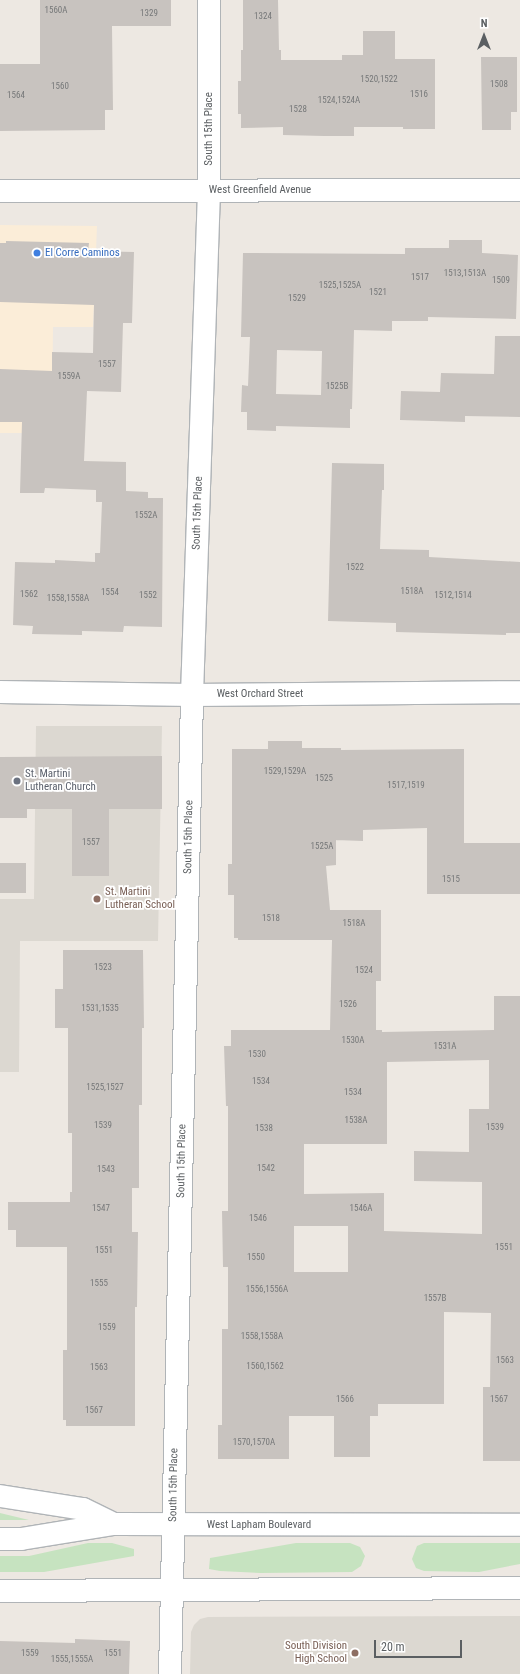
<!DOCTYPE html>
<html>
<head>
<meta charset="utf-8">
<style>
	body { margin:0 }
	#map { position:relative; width:520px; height:1674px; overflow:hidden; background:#ede8e2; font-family:"Roboto Condensed",sans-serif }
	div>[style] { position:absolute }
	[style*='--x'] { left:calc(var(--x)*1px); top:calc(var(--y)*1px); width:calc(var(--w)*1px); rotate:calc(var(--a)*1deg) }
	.commercial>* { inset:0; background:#fbedd8 }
	.education>* { inset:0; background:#dcd8d1 }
	.green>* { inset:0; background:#c6e3c0 }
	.building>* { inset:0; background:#c8c3bf; transform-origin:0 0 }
	.roads { filter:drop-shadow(1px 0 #b0b4b7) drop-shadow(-1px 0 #b0b4b7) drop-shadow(0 1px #b0b4b7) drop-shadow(0 -1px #b0b4b7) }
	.minor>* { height:22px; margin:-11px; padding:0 11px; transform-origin:11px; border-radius:11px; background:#fff }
	.tertiary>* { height:22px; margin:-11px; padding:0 11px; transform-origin:11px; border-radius:11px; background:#fff }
	.secondary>* { height:22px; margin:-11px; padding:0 11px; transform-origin:11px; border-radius:11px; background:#fff }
	.dots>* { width:11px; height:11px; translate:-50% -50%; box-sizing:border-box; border:2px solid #fff; border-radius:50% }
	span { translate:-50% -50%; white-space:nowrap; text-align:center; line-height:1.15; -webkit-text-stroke:3.5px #fff; paint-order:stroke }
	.number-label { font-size:9px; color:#767879 }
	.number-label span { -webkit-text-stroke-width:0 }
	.street-label { font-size:11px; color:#5b5f62 }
	.shop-label { font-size:11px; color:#366cbe }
	.left { translate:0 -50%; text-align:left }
	.worship-label { font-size:11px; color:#5b616d }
	.education-label { font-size:11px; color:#785e54 }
	.right { translate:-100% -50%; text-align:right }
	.north { position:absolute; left:464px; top:16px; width:40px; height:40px; -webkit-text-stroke:3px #fff; paint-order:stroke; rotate:0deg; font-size:11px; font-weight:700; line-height:16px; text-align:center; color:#5b5f62 }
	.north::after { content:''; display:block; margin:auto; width:14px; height:18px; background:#5b5f62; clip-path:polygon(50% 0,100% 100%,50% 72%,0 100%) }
	.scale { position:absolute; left:374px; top:1640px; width:88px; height:18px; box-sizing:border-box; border:2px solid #5b5f62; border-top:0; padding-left:5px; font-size:12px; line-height:14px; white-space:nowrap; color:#5b5f62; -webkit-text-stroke:3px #fff; paint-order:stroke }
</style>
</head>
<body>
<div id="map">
	<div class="commercial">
		<div style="clip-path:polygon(0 225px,97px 226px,93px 327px,53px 327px,52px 433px,0 433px)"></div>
	</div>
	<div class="education">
		<div style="clip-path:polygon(36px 726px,162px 726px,158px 941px,20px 941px,19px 1072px,0 1072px,0 899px,34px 899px)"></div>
		<div style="clip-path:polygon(520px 1616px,520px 1674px,190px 1674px,191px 1632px,194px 1625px,200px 1619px,208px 1617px)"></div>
	</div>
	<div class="green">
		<div style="clip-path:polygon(0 1513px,29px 1520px,0 1520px)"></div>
		<div style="clip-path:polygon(88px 1543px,112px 1543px,134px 1549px,134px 1556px,44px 1572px,0 1572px,0 1556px,29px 1556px)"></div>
		<div style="clip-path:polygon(296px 1543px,350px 1543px,360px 1547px,365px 1556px,361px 1566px,352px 1572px,261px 1573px,220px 1571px,209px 1569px,210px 1558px)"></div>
		<div style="clip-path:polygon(424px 1543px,520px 1543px,520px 1564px,479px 1572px,424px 1571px,416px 1568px,412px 1559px,417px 1546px)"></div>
	</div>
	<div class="building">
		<div style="clip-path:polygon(40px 0,171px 0,171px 26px,112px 26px,113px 110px,105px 110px,105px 130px,0 131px,0 64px,40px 64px)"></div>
		<div style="clip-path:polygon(243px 0,278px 0,279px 50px,281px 50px,281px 60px,342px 60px,342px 55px,363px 55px,363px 31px,395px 31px,395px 59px,435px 59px,435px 129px,403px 129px,403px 127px,354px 127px,354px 136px,324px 136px,283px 135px,283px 127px,241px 128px,241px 114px,238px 114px,238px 81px,241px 81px,241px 50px,243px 50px)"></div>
		<div style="clip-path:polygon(481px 57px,517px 57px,517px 112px,511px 112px,511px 130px,482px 130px)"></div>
		<div style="clip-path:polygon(evenodd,449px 240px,482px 240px,482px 253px,518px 255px,516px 319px,428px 317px,428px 321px,392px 321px,392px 331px,354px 330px,352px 409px,350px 409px,350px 428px,276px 426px,276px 431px,247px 430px,247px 412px,241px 412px,242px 385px,248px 386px,250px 337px,241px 337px,243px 253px,405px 254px,405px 248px,449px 248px,449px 240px,277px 350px,322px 351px,321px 395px,276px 394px,277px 350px)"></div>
		<div style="clip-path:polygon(6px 241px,89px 243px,88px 251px,134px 252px,132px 323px,123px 323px,121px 392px,87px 391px,84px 461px,126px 462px,126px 491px,148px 492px,148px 498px,163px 498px,162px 627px,124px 626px,123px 632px,82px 631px,82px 635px,32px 634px,33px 626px,13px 625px,15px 562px,55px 563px,55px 560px,95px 562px,95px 553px,100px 553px,102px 502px,96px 502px,96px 490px,45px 488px,44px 493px,20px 493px,22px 422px,0 422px,0 369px,52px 371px,52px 352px,93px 353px,94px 305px,0 302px,0 243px,6px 243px)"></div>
		<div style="clip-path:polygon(495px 336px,520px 336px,520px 417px,465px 416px,465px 422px,400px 420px,401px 391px,440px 392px,441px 373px,494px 374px)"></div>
		<div style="clip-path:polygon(332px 463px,384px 464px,384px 490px,382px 490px,380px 549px,429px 550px,429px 557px,520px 562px,520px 633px,506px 633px,506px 635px,396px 632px,396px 623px,328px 621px)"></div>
		<div style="clip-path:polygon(evenodd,268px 741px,302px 741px,302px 748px,341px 748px,341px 750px,464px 749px,464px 843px,520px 843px,520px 894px,427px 894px,427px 828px,363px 830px,363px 841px,336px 840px,336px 865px,326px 866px,330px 910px,381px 910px,381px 981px,376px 981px,376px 1030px,382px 1030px,382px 1032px,494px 1030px,494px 996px,520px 996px,520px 1461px,483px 1461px,483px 1387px,490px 1387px,491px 1313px,444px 1312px,444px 1404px,378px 1404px,378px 1416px,370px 1416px,370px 1457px,334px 1457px,334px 1416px,289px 1416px,289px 1459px,218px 1459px,218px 1425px,222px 1425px,222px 1329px,228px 1329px,228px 1267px,223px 1267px,222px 1211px,228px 1211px,228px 1106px,226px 1106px,224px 1046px,231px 1046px,231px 1030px,330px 1030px,332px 940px,238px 940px,238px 938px,234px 938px,234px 895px,228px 895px,228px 864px,232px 864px,232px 749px,268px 749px,268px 741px,489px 1060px,489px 1109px,469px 1109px,469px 1152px,414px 1151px,414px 1181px,482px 1182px,482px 1234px,384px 1231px,384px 1193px,304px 1194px,304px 1144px,387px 1144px,387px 1062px,489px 1060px,268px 741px,294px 1226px,348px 1226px,348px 1272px,294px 1272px,294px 1226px)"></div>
		<div style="clip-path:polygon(162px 756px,162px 809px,109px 809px,109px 876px,72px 876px,72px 809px,27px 809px,27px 818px,0 818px,0 757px)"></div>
		<div style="left:0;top:863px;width:26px;height:30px"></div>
		<div style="clip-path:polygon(63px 950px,143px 950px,144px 1028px,142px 1028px,142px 1105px,139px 1105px,139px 1188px,132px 1188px,132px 1232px,138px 1232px,137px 1307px,135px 1307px,135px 1426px,66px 1426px,66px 1420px,63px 1420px,63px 1350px,67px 1350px,67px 1247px,16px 1247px,16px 1230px,8px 1230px,8px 1202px,70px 1202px,70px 1192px,72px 1192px,72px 1133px,68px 1133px,68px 1028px,55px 1028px,55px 989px,63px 989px)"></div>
		<div style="clip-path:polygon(75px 1639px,130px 1641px,129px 1674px,0 1674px,0 1641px,75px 1643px)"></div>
	</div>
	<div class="roads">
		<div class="minor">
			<div style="--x:0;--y:692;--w:192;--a:0.9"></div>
			<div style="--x:192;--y:695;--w:328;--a:-0.5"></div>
			<div style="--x:170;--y:1674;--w:979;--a:-88.71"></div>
			<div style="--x:192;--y:695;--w:505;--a:-88.07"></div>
			<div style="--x:209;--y:190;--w:190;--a:-90"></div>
		</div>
		<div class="tertiary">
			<div style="--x:0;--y:1539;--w:21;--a:0"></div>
			<div style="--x:21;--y:1539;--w:94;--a:-9.2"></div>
			<div style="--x:114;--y:1524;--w:406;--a:0.1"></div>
			<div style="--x:0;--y:1591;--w:520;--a:-0.33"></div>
		</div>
		<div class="secondary">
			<div style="--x:0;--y:191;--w:520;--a:-0.11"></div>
			<div style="--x:0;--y:1496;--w:84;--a:8.9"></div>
			<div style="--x:83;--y:1509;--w:34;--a:26"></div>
		</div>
	</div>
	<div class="dots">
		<div style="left:37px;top:253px;background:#3f7fe0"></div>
		<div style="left:17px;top:781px;background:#6b7280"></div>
		<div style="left:97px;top:899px;background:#8d6e63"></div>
		<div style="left:355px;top:1653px;background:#8d6e63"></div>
	</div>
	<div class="number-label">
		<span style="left:56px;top:10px">1560A</span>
		<span style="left:149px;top:13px">1329</span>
		<span style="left:263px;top:16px">1324</span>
		<span style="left:379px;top:79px">1520,1522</span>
		<span style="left:499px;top:84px">1508</span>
		<span style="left:60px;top:86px">1560</span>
		<span style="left:419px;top:94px">1516</span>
		<span style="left:16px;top:95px">1564</span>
		<span style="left:339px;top:100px">1524,1524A</span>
		<span style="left:298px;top:109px">1528</span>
		<span style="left:465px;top:273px">1513,1513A</span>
		<span style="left:420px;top:277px">1517</span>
		<span style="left:501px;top:280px">1509</span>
		<span style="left:340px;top:285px">1525,1525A</span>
		<span style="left:378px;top:292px">1521</span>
		<span style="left:297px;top:298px">1529</span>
		<span style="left:107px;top:364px">1557</span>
		<span style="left:69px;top:376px">1559A</span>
		<span style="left:337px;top:386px">1525B</span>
		<span style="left:146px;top:515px">1552A</span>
		<span style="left:355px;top:567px">1522</span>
		<span style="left:412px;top:591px">1518A</span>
		<span style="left:110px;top:592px">1554</span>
		<span style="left:29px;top:594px">1562</span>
		<span style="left:148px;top:595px">1552</span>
		<span style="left:453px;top:595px">1512,1514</span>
		<span style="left:68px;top:598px">1558,1558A</span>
		<span style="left:285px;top:771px">1529,1529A</span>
		<span style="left:324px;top:778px">1525</span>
		<span style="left:406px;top:785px">1517,1519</span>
		<span style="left:91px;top:842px">1557</span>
		<span style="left:322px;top:846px">1525A</span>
		<span style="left:451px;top:879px">1515</span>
		<span style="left:271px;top:918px">1518</span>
		<span style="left:354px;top:923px">1518A</span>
		<span style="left:103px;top:967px">1523</span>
		<span style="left:364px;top:970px">1524</span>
		<span style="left:348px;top:1004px">1526</span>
		<span style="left:100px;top:1008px">1531,1535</span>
		<span style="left:353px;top:1040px">1530A</span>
		<span style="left:445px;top:1046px">1531A</span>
		<span style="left:257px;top:1054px">1530</span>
		<span style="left:261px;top:1081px">1534</span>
		<span style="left:105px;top:1087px">1525,1527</span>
		<span style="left:353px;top:1092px">1534</span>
		<span style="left:356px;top:1120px">1538A</span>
		<span style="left:103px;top:1125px">1539</span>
		<span style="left:495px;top:1127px">1539</span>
		<span style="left:264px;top:1128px">1538</span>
		<span style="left:266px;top:1168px">1542</span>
		<span style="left:106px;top:1169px">1543</span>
		<span style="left:101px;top:1208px">1547</span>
		<span style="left:361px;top:1208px">1546A</span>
		<span style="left:258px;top:1218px">1546</span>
		<span style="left:504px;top:1247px">1551</span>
		<span style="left:104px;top:1250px">1551</span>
		<span style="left:256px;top:1257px">1550</span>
		<span style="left:99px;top:1283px">1555</span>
		<span style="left:267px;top:1289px">1556,1556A</span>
		<span style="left:435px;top:1298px">1557B</span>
		<span style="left:107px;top:1327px">1559</span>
		<span style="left:262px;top:1336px">1558,1558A</span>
		<span style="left:505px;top:1360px">1563</span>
		<span style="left:265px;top:1366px">1560,1562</span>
		<span style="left:99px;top:1367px">1563</span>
		<span style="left:345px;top:1399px">1566</span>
		<span style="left:499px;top:1399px">1567</span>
		<span style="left:94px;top:1410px">1567</span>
		<span style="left:254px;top:1442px">1570,1570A</span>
		<span style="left:30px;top:1653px">1559</span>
		<span style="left:113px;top:1653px">1551</span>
		<span style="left:72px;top:1659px">1555,1555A</span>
	</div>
	<div class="street-label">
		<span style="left:209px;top:129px;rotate:-90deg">South 15th Place</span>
		<span style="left:260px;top:190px">West Greenfield Avenue</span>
		<span style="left:198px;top:513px;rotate:-88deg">South 15th Place</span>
		<span style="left:260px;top:694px">West Orchard Street</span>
		<span style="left:189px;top:837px;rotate:-89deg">South 15th Place</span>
		<span style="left:182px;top:1161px;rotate:-89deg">South 15th Place</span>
		<span style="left:174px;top:1485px;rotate:-89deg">South 15th Place</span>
		<span style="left:259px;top:1525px">West Lapham Boulevard</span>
	</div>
	<div class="shop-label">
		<span class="left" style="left:45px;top:253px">El Corre Caminos</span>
	</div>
	<div class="worship-label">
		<span class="left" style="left:25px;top:781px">St. Martini<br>Lutheran Church</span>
	</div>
	<div class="education-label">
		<span class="left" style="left:105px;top:899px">St. Martini<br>Lutheran School</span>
		<span class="right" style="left:347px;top:1653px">South Division<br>High School</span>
	</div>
	<div class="north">N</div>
	<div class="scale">20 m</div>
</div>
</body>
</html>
